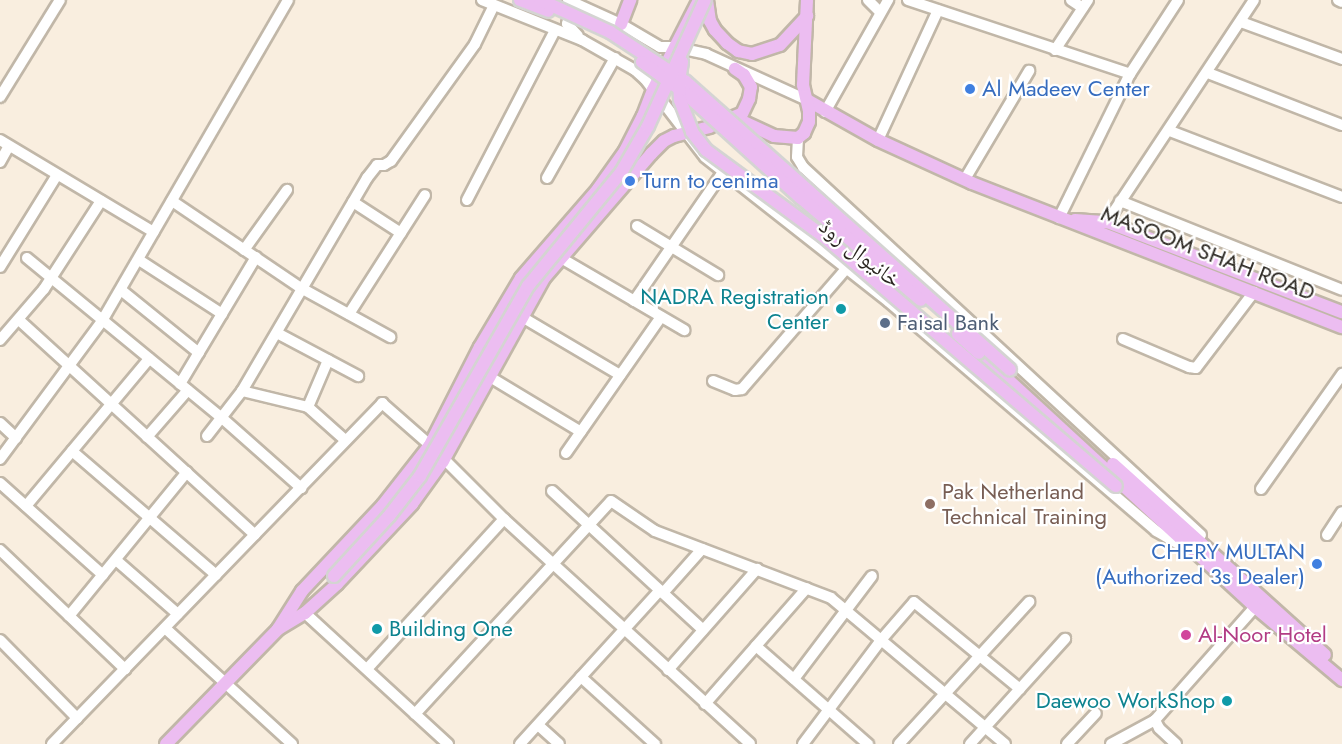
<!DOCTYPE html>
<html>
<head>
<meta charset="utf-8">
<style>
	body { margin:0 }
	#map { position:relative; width:1342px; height:744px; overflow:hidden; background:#f9eedf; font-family:Jost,"Noto Naskh Arabic",sans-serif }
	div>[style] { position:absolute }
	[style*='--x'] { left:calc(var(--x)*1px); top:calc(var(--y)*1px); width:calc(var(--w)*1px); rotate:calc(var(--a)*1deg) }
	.roads { filter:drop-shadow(2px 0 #c1b7a8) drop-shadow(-2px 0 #c1b7a8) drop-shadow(0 2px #c1b7a8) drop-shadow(0 -2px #c1b7a8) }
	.minor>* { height:10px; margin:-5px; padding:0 5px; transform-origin:5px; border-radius:5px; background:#fff }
	.major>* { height:12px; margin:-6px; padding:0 6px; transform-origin:6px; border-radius:6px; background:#ecbdf1 }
	.bridges { filter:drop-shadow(2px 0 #d4d4d2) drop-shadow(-2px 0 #d4d4d2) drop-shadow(0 2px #d4d4d2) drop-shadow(0 -2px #d4d4d2) }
	.major-bridge>* { height:12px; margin:-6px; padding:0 6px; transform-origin:6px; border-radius:6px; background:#ecbdf1 }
	.dots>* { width:16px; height:16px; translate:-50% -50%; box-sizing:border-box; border:3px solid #fff; border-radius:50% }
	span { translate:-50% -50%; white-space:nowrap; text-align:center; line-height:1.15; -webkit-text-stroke:4.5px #fff; paint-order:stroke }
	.shop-label { font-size:22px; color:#366cbe }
	.left { translate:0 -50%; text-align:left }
	.right { translate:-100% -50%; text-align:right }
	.street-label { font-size:22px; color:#2a2620 }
	.culture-label { font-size:22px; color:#0d838f }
	.service-label { font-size:22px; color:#4e5e75 }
	.education-label { font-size:22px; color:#785e54 }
	.hotel-label { font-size:22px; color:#b23c85 }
</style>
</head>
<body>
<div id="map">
	<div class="roads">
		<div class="minor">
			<div style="--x:482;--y:0;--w:108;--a:21.8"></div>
			<div style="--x:582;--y:40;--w:61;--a:29.5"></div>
			<div style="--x:635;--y:70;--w:13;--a:42"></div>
			<div style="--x:645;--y:79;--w:98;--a:52.4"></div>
			<div style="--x:705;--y:157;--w:234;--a:38.2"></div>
			<div style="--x:889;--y:302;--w:352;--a:40.6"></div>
			<div style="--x:1156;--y:531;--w:39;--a:30"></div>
			<div style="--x:568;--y:0;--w:58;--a:24.4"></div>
			<div style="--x:621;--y:24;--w:45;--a:30.5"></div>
			<div style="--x:660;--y:47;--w:14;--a:0"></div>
			<div style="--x:674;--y:47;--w:33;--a:12"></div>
			<div style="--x:706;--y:54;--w:111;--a:24.5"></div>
			<div style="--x:868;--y:0;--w:17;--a:45"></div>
			<div style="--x:908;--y:0;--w:234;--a:18.4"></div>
			<div style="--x:1071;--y:0;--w:14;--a:34"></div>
			<div style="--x:1338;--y:0;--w:4;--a:27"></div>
			<div style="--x:577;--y:10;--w:10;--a:143"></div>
			<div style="--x:569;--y:16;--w:8;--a:104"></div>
			<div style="--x:567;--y:24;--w:16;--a:47"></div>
			<div style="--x:1241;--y:22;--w:108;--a:20.1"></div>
			<div style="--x:1055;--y:50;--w:60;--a:-56.6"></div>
			<div style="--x:1208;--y:73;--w:144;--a:21.2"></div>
			<div style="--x:0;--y:97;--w:114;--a:-58.3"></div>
			<div style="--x:825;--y:112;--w:129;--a:-60.6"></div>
			<div style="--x:1170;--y:131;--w:184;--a:21"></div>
			<div style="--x:798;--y:138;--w:19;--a:93"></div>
			<div style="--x:797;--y:157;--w:12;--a:59"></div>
			<div style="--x:803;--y:167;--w:542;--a:42.76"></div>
			<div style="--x:0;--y:140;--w:179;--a:30.9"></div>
			<div style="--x:878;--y:140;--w:143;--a:-65.2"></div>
			<div style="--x:0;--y:162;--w:18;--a:-61"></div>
			<div style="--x:547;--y:178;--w:138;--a:-60.5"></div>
			<div style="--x:965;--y:179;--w:126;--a:-59.3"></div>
			<div style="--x:467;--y:200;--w:191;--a:-62.6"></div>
			<div style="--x:172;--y:201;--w:156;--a:34"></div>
			<div style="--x:301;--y:288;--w:102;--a:28.8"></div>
			<div style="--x:1120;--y:201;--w:239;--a:21.8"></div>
			<div style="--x:353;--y:202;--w:57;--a:32.9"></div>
			<div style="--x:1059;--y:218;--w:161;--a:-63.8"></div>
			<div style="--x:1130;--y:74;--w:88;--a:-57"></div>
			<div style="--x:1107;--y:222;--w:266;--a:-56.5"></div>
			<div style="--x:637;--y:226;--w:95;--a:31.2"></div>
			<div style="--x:244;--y:250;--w:74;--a:-54.4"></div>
			<div style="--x:27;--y:258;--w:252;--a:39.4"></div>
			<div style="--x:222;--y:418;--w:106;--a:41.5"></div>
			<div style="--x:561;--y:258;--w:143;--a:30.3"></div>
			<div style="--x:139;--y:260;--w:99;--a:33"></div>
			<div style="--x:0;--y:267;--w:108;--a:-58.2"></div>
			<div style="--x:121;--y:290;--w:100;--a:38.9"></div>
			<div style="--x:634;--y:301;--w:157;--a:-55.4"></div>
			<div style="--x:349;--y:314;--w:141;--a:-57.4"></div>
			<div style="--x:522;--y:317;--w:114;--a:30.6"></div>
			<div style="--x:19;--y:320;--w:319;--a:42.3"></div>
			<div style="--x:277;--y:333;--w:92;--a:28"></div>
			<div style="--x:1123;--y:339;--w:72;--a:23"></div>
			<div style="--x:1189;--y:367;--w:7;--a:8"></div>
			<div style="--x:1196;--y:368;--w:96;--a:-52.7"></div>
			<div style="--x:0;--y:340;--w:67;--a:-49.2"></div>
			<div style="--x:44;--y:289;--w:105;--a:-57.1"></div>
			<div style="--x:490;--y:377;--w:106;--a:31.1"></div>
			<div style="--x:713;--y:381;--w:24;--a:22"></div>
			<div style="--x:735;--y:390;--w:7;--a:-8"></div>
			<div style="--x:742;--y:389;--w:159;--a:-49.1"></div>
			<div style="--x:180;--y:384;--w:148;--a:-59.1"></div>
			<div style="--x:242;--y:391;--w:68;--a:13.6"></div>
			<div style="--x:308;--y:407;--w:50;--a:41.7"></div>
			<div style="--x:308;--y:407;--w:51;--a:-66.9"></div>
			<div style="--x:0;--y:423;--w:22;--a:43"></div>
			<div style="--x:207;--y:436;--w:57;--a:-52.1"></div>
			<div style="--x:242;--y:391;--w:247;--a:-59.6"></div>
			<div style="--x:367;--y:178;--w:16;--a:-52"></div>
			<div style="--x:377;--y:165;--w:7;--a:0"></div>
			<div style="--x:384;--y:165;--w:8;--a:-30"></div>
			<div style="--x:391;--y:161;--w:144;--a:-54.3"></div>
			<div style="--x:475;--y:44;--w:43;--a:-64"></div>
			<div style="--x:147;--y:437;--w:62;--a:-48.9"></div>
			<div style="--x:72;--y:451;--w:190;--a:40.7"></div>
			<div style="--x:566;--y:453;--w:166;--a:-55.1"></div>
			<div style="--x:0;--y:459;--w:172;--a:-53.5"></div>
			<div style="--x:102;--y:321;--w:371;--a:-59.9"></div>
			<div style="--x:0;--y:483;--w:138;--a:41.8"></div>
			<div style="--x:1261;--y:489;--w:141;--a:-54.8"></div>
			<div style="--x:552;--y:491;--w:205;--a:42.6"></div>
			<div style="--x:26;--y:506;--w:192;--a:-50.1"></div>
			<div style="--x:1327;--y:535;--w:27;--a:-57"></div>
			<div style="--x:0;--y:550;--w:173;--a:43.6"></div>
			<div style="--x:116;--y:560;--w:82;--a:41.1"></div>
			<div style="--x:663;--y:593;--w:59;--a:-48.4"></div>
			<div style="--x:305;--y:613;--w:194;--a:42.5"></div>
			<div style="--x:69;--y:616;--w:186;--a:-50.7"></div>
			<div style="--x:165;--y:628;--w:172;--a:42.4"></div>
			<div style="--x:0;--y:640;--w:110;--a:45.4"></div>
			<div style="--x:756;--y:646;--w:149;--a:41.2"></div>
			<div style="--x:367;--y:669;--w:203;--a:-47.6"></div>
			<div style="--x:668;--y:670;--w:135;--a:-48.6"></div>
			<div style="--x:581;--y:677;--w:100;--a:42.2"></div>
			<div style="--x:794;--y:679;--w:129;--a:-52.9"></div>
			<div style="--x:705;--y:704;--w:154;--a:-48.7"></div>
			<div style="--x:415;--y:714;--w:289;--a:-47.4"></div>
			<div style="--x:611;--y:501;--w:53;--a:34.3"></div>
			<div style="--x:655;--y:531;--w:188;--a:20.8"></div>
			<div style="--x:831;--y:598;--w:227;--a:40"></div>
			<div style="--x:538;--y:725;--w:28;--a:42"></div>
			<div style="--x:52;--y:744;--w:475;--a:-45.9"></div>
			<div style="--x:382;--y:403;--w:64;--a:41.2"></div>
			<div style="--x:430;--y:445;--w:105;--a:45"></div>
			<div style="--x:504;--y:519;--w:333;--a:42.4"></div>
			<div style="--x:520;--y:744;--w:208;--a:-47.7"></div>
			<div style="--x:803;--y:744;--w:130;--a:-53.1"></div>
			<div style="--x:881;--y:640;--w:50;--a:-49"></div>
			<div style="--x:914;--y:602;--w:137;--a:39.4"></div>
			<div style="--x:899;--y:744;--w:193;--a:-47.5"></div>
			<div style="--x:970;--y:744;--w:142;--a:-47.9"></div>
			<div style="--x:1067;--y:744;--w:42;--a:-46.9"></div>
			<div style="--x:1111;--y:744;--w:50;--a:-28.6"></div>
			<div style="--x:1176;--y:744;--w:23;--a:-137"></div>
			<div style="--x:1159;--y:728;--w:9;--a:-117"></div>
			<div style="--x:1155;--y:720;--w:151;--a:-48.5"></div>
		</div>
		<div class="major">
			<div style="--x:707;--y:0;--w:21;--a:82"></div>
			<div style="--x:710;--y:21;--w:10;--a:61"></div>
			<div style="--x:715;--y:30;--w:18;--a:47"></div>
			<div style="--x:727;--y:43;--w:14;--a:36"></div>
			<div style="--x:738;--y:51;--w:14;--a:12"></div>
			<div style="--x:752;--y:54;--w:29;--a:-18"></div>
			<div style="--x:780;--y:45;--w:40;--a:-47"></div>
			<div style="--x:621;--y:24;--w:26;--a:-69"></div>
			<div style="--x:807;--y:100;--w:81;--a:29.4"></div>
			<div style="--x:878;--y:140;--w:103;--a:24.6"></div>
			<div style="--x:972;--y:183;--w:397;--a:21.3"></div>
			<div style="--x:735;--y:118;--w:43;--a:24.8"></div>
			<div style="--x:774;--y:136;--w:24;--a:5"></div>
			<div style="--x:798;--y:138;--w:8;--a:-40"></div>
			<div style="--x:804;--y:133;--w:12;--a:-66"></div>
			<div style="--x:809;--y:122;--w:11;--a:-90"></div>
			<div style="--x:809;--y:111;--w:27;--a:-103"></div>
			<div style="--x:803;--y:85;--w:85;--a:-87.3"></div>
			<div style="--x:1075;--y:220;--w:32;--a:4"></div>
			<div style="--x:1107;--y:222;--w:252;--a:21"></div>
			<div style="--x:979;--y:353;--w:375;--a:42.6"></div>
			<div style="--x:1255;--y:607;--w:114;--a:40"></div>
			<div style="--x:1113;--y:464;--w:285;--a:42"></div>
			<div style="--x:278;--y:629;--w:31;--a:-31"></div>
			<div style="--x:305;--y:613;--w:43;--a:-42.2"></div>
			<div style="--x:337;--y:584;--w:110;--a:-46.8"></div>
			<div style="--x:412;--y:504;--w:53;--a:-54.2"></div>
			<div style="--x:443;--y:461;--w:209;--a:-61.1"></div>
			<div style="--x:544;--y:278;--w:164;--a:-49.2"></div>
			<div style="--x:651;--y:154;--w:18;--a:-45"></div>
			<div style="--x:664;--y:141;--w:11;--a:-27"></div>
			<div style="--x:674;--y:136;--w:36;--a:-14"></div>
			<div style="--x:709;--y:127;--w:35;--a:-22"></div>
			<div style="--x:742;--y:114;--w:17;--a:-65"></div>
			<div style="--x:749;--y:99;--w:12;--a:-81"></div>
			<div style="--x:751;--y:87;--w:14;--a:-120"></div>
			<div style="--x:744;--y:75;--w:11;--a:-146"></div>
			<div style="--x:278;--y:629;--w:45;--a:-57.7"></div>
			<div style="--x:302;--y:591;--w:118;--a:-46.7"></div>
			<div style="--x:383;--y:505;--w:76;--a:-51.9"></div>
			<div style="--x:430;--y:445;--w:110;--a:-63"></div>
			<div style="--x:480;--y:347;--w:80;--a:-59.3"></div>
			<div style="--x:521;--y:278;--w:118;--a:-49.1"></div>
			<div style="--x:598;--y:189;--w:47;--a:-54.6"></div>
			<div style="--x:625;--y:151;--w:39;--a:-63"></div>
			<div style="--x:643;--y:116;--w:28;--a:-69"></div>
			<div style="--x:653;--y:90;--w:101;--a:-62.9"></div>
			<div style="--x:166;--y:744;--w:168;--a:-45.7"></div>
		</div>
	</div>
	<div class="bridges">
		<div class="major-bridge">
			<div style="--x:520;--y:0;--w:30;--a:21"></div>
			<div style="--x:540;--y:0;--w:77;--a:24.6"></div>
			<div style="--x:610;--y:32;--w:91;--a:33.3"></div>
			<div style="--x:686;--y:82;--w:433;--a:41.6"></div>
			<div style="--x:642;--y:62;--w:53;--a:35.8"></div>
			<div style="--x:685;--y:93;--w:156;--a:42.2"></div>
			<div style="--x:801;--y:198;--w:157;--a:40.4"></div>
			<div style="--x:682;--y:62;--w:19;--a:99"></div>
			<div style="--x:679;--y:81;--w:19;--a:87"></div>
			<div style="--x:680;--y:100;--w:34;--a:69"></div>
			<div style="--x:692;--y:132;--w:23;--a:52"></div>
			<div style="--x:706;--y:150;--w:145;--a:36.3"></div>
			<div style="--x:823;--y:236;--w:385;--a:40.5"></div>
			<div style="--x:958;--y:334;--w:28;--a:42"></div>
			<div style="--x:334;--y:576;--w:81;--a:-47.5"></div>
			<div style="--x:389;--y:516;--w:51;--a:-52.2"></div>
			<div style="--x:420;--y:476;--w:219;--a:-60.4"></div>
			<div style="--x:528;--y:286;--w:149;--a:-50.7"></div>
			<div style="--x:622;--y:171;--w:52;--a:-60"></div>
			<div style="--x:648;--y:126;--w:138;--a:-65.7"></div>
		</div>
	</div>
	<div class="dots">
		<div style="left:970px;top:89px;background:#3f7fe0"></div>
		<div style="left:630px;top:181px;background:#3f7fe0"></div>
		<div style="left:841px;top:309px;background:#0f9aa8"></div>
		<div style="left:885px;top:323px;background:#5c6f8a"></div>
		<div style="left:930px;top:504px;background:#8d6e63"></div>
		<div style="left:1317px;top:564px;background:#3f7fe0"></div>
		<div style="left:377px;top:629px;background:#0f9aa8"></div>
		<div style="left:1186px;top:635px;background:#d1479c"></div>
		<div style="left:1227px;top:701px;background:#0f9aa8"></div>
	</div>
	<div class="shop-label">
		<span class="left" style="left:982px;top:89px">Al Madeev Center</span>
		<span class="left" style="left:642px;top:181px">Turn to cenima</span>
		<span class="right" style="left:1305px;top:564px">CHERY MULTAN<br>(Authorized 3s Dealer)</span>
	</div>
	<div class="street-label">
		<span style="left:860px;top:253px;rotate:38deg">خانیوال روڈ</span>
		<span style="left:1208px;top:253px;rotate:21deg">MASOOM SHAH ROAD</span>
	</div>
	<div class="culture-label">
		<span class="right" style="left:829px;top:309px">NADRA Registration<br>Center</span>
		<span class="left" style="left:389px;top:629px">Building One</span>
		<span class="right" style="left:1215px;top:701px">Daewoo WorkShop</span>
	</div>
	<div class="service-label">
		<span class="left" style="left:897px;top:323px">Faisal Bank</span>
	</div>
	<div class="education-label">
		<span class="left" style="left:942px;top:504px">Pak Netherland<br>Technical Training</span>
	</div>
	<div class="hotel-label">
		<span class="left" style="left:1198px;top:635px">Al-Noor Hotel</span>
	</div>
</div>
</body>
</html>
